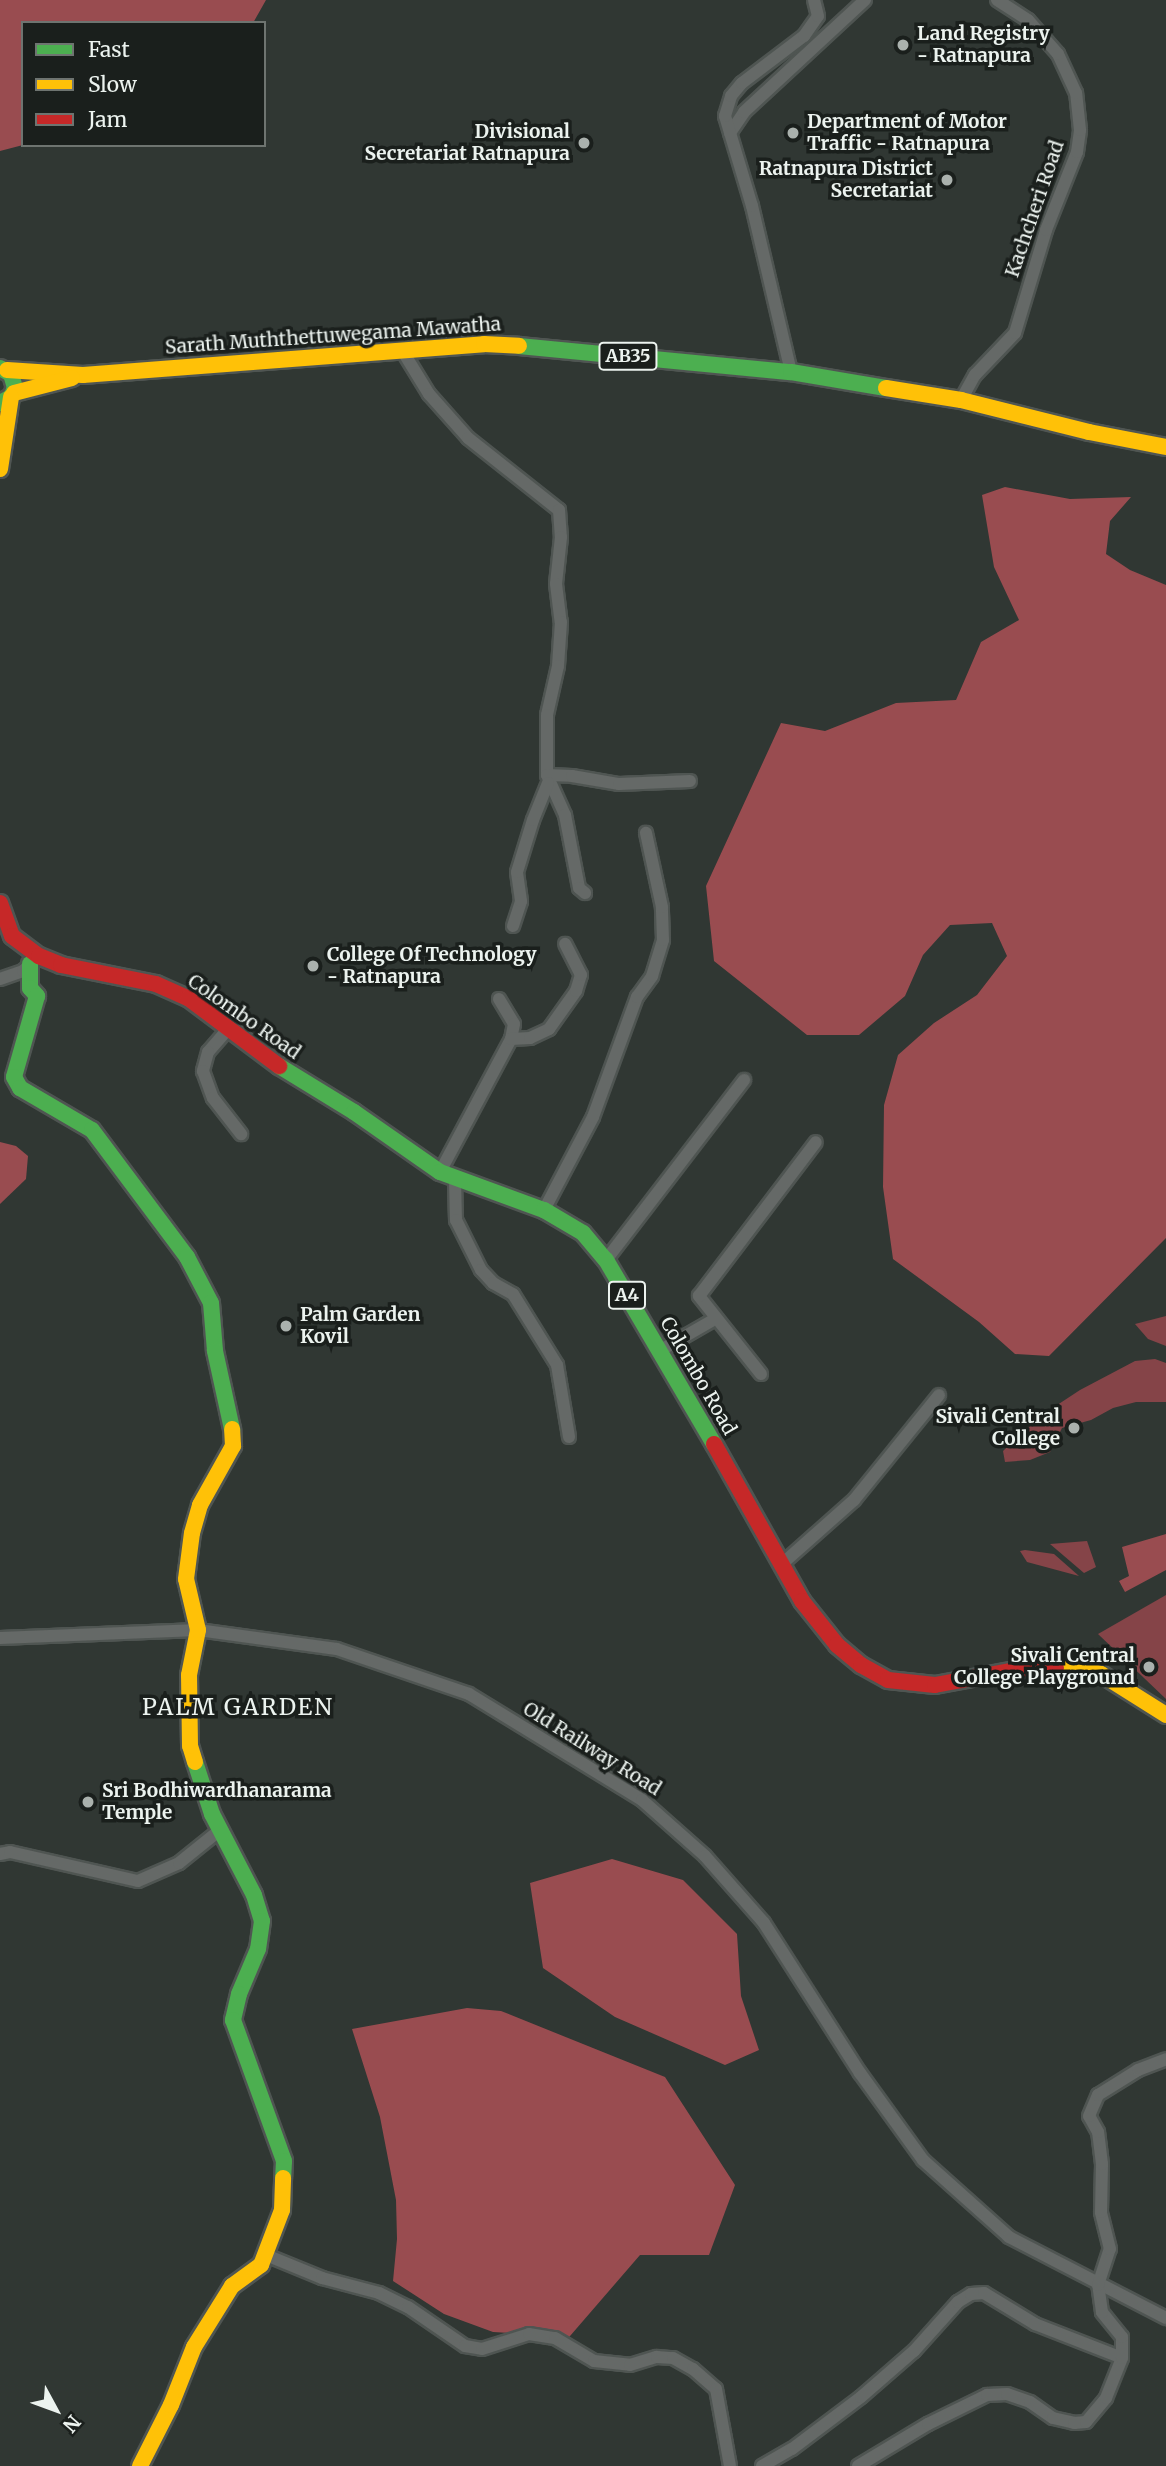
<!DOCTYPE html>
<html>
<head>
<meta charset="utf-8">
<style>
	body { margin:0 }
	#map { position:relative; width:1166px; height:2466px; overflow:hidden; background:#303733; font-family:Merriweather,serif }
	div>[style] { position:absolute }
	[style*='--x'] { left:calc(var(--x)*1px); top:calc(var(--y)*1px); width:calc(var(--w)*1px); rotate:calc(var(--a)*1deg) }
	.green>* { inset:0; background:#854448 }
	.forest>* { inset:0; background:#994c50 }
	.roads { filter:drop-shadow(2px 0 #4f5552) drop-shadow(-2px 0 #4f5552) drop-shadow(0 2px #4f5552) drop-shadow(0 -2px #4f5552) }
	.street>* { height:12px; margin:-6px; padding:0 6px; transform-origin:6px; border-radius:6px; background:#656967 }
	.fast>* { height:16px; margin:-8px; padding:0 8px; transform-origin:8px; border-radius:8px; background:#4caf50 }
	.slow>* { height:16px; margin:-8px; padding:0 8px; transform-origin:8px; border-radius:8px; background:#ffc107 }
	.jam>* { height:16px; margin:-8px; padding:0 8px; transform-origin:8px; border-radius:8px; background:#c62828 }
	.dots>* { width:19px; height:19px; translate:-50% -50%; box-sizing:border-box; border:4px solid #1a1f1c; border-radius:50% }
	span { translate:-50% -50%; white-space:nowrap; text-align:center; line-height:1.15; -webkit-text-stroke:7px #1a1f1c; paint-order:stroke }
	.shield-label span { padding:2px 5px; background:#1a1f1c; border:2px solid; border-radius:5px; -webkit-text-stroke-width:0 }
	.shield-label { font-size:18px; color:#ecf3ef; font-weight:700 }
	.poi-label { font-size:19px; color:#ecf3ef; font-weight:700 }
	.left { translate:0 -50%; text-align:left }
	.right { translate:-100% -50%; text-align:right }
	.street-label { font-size:19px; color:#ecf3ef }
	.quarter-label { font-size:23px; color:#ecf3ef; letter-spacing:2px }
	.legend { position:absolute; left:21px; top:21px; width:245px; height:126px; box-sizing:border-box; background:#1a1f1c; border:2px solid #6e7470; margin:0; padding:9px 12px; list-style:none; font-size:21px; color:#ecf3ef }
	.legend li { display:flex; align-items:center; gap:14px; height:35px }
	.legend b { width:35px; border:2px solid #6e7470 }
	.north { position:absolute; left:21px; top:2375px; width:70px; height:70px; -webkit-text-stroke:5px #1a1f1c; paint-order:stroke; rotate:131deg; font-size:19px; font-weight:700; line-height:28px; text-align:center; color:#ecf3ef }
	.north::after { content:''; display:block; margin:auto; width:24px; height:32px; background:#ecf3ef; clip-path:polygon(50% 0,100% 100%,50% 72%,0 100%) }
</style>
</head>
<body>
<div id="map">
	<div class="green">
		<div style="clip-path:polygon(1166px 1316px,1166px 1346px,1148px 1339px,1135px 1324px)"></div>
		<div style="clip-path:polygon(1155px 1359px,1166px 1363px,1166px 1402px,1136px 1402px,1113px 1408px,1091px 1420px,1062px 1428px,1050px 1452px,1030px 1460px,1005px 1462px,1003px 1451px,1039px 1417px,1080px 1390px,1135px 1361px)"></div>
		<div style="clip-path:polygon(1087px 1541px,1096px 1567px,1084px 1573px,1050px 1544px)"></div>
		<div style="clip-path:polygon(1025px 1550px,1054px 1554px,1079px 1576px,1027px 1562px,1020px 1551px)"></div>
		<div style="clip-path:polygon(1166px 1595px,1166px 1699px,1098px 1634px)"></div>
	</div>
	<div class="forest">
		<div style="clip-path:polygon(0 0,266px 0,253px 23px,23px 23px,23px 145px,0 151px)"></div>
		<div style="clip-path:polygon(1005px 487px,1070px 499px,1131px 497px,1110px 521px,1106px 554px,1130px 570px,1166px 585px,1166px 1238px,1049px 1356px,1015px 1354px,979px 1322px,893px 1259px,883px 1187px,884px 1105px,898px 1055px,934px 1023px,977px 995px,1007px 956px,992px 923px,950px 925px,923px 955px,905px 996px,859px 1035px,807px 1035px,714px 961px,706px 886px,781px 723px,825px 731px,896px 703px,956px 700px,981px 642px,1019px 620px,994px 567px,982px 495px)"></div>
		<div style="clip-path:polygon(0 1142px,16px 1146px,28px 1156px,26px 1179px,0 1204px)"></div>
		<div style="clip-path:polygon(1166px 1534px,1166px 1570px,1125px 1592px,1119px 1581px,1129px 1576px,1122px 1547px)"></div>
		<div style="clip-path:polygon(612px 1859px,683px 1880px,737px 1934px,741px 1996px,759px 2050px,725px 2065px,615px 2017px,543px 1968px,530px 1883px)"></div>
		<div style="clip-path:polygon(467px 2008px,501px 2011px,665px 2077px,735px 2185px,709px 2255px,640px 2255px,564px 2343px,529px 2334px,493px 2332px,444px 2314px,393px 2281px,397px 2239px,396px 2200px,380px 2117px,352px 2029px)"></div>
	</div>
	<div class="roads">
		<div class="street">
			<div style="--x:730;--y:133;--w:25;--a:-56"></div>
			<div style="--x:744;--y:112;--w:165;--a:-42.8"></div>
			<div style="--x:402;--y:350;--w:52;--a:58.5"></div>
			<div style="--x:429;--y:394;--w:59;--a:48.4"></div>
			<div style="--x:468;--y:438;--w:116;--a:38.4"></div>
			<div style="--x:559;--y:510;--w:27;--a:86"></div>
			<div style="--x:561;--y:537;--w:47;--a:96.1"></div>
			<div style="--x:556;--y:584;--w:38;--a:83"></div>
			<div style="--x:561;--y:622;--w:44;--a:93.9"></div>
			<div style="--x:558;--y:666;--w:50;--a:102.7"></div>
			<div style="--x:547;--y:715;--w:60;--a:90"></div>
			<div style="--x:547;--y:775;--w:44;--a:65.8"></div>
			<div style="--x:565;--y:815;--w:74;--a:79.1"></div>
			<div style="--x:579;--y:888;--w:8;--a:40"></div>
			<div style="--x:791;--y:372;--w:171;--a:-103.2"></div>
			<div style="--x:752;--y:206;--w:94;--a:-106.7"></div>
			<div style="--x:725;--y:116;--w:21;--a:-73"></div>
			<div style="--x:731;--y:96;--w:17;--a:-50"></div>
			<div style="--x:742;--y:83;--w:78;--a:-37.2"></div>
			<div style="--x:804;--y:36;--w:24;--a:-55"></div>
			<div style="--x:818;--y:16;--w:16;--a:-104"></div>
			<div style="--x:961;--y:400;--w:29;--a:-61"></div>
			<div style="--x:975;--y:375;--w:58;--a:-46.4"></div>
			<div style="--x:1015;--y:333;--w:108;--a:-73.2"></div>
			<div style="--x:1046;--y:230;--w:84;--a:-68.3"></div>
			<div style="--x:1077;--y:152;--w:22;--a:-82"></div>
			<div style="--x:1080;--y:130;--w:37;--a:-96"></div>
			<div style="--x:1076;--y:93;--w:43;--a:-114.8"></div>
			<div style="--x:1058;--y:54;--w:45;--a:-131.4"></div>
			<div style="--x:1028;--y:20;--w:37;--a:-147"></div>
			<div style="--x:547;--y:775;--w:25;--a:2"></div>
			<div style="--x:572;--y:776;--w:48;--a:9.7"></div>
			<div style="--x:619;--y:784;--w:71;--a:-2.4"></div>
			<div style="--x:513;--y:926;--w:26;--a:-72"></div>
			<div style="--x:521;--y:901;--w:29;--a:-98"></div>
			<div style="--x:517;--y:872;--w:54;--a:-72.9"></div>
			<div style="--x:533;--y:820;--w:40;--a:-68"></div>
			<div style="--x:0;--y:979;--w:24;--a:-19"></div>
			<div style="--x:23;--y:971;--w:13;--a:-42"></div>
			<div style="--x:499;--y:999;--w:29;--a:59"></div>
			<div style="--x:514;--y:1024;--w:15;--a:101"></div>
			<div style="--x:229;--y:1028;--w:32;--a:131"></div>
			<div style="--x:208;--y:1052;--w:20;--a:105"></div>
			<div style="--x:203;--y:1071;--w:29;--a:70"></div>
			<div style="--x:213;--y:1098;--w:46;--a:52.1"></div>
			<div style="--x:440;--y:1172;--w:151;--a:-61.9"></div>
			<div style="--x:511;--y:1039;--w:19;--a:-3"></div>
			<div style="--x:530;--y:1038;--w:21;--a:-25"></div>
			<div style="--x:549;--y:1029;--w:47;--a:-54.6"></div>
			<div style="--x:576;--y:991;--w:17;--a:-73"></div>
			<div style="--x:581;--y:975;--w:35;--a:-117"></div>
			<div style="--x:455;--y:1180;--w:40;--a:88.6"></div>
			<div style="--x:456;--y:1220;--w:56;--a:63.4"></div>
			<div style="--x:481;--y:1270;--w:18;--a:47"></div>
			<div style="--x:493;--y:1283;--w:23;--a:29"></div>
			<div style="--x:513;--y:1294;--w:84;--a:58.2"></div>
			<div style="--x:557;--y:1365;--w:73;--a:80.5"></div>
			<div style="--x:544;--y:1210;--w:105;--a:-62.2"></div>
			<div style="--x:593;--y:1117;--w:128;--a:-69.9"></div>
			<div style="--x:637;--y:997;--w:26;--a:-54"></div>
			<div style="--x:652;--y:976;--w:38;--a:-73"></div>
			<div style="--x:663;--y:940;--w:33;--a:-92"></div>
			<div style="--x:662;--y:907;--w:76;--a:-102.2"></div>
			<div style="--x:606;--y:1260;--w:227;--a:-52.5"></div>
			<div style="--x:661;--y:1350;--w:62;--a:-29.9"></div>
			<div style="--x:761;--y:1374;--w:100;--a:-128.5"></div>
			<div style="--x:699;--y:1296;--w:193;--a:-52.8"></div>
			<div style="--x:783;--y:1563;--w:95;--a:-41.6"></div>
			<div style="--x:854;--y:1500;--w:135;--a:-51"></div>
			<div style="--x:0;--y:1638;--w:198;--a:-2.3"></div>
			<div style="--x:198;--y:1630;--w:140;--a:7.8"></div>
			<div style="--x:337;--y:1649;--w:139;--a:18.8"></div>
			<div style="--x:469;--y:1694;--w:203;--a:31.5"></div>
			<div style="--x:642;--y:1800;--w:84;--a:41.6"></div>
			<div style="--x:705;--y:1856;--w:89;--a:48.6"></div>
			<div style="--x:764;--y:1923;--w:178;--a:57.4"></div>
			<div style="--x:860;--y:2073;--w:107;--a:54.1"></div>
			<div style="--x:923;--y:2160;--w:115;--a:41.8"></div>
			<div style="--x:1009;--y:2237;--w:177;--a:27.3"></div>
			<div style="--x:0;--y:1854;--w:10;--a:-11"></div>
			<div style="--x:10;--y:1852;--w:131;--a:12.8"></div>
			<div style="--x:138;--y:1881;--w:45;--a:-23.7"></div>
			<div style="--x:179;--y:1863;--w:53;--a:-38.8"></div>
			<div style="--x:266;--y:2255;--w:61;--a:22.3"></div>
			<div style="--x:322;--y:2278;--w:59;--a:14.7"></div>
			<div style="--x:379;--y:2293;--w:32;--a:26"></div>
			<div style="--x:408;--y:2307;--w:69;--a:34.4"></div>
			<div style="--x:465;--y:2346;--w:17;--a:10"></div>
			<div style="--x:482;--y:2349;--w:49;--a:-17.7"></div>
			<div style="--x:529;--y:2334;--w:26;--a:9"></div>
			<div style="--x:555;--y:2338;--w:45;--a:30.5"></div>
			<div style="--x:594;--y:2361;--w:36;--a:6"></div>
			<div style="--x:630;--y:2365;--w:28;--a:-17"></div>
			<div style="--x:657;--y:2357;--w:16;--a:4"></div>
			<div style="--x:673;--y:2358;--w:23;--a:29"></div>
			<div style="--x:693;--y:2369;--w:30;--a:41"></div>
			<div style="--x:716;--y:2389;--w:78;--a:79.7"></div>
			<div style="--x:762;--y:2466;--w:34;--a:-30"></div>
			<div style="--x:792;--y:2449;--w:86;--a:-37"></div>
			<div style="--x:861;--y:2397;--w:70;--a:-41"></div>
			<div style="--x:914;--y:2351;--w:66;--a:-48.1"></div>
			<div style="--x:958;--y:2302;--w:15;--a:-32"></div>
			<div style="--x:971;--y:2294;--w:13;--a:-4"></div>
			<div style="--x:984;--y:2293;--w:60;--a:31.3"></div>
			<div style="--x:1035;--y:2324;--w:93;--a:21.3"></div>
			<div style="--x:858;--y:2466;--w:82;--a:-31"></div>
			<div style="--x:928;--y:2424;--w:66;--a:-26.2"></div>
			<div style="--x:987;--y:2395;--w:20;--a:-3"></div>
			<div style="--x:1007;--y:2394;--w:24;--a:19"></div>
			<div style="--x:1030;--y:2402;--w:28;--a:35"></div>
			<div style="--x:1053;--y:2418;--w:22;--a:13"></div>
			<div style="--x:1074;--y:2423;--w:12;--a:-5"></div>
			<div style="--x:1086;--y:2422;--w:31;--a:-50"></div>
			<div style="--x:1106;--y:2398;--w:43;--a:-68.2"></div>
			<div style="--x:1122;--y:2358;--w:21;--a:-90"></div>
			<div style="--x:1122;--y:2337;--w:32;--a:-129"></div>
			<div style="--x:1102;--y:2312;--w:27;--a:-98"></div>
			<div style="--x:1098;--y:2285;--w:38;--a:-72"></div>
			<div style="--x:1110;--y:2249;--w:38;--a:-104"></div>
			<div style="--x:1101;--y:2212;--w:48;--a:-88.8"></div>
			<div style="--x:1102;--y:2164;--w:32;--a:-97"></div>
			<div style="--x:1098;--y:2132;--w:18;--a:-119"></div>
			<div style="--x:1089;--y:2116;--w:23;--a:-67"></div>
			<div style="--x:1098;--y:2095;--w:47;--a:-32"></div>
			<div style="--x:1138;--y:2070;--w:30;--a:-21"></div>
		</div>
		<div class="fast">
			<div style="--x:519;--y:346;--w:273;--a:5.5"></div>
			<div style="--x:791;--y:372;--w:96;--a:9.6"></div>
			<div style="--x:0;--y:368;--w:13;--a:29"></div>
			<div style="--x:11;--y:374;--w:15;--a:74"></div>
			<div style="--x:15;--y:388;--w:10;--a:114"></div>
			<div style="--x:11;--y:397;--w:13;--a:151"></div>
			<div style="--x:30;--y:964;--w:24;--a:90"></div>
			<div style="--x:30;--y:988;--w:11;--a:49"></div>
			<div style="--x:37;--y:996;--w:84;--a:105.9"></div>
			<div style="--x:14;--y:1077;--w:13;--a:61"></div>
			<div style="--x:20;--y:1088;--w:83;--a:30.3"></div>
			<div style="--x:92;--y:1130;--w:159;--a:53.2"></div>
			<div style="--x:187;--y:1257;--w:52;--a:62.4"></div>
			<div style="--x:211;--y:1303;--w:48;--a:85.2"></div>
			<div style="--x:215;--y:1351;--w:80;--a:77.7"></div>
			<div style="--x:279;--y:1066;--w:88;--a:31.5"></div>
			<div style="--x:354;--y:1112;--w:105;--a:34.9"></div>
			<div style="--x:440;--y:1172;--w:111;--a:20.1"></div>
			<div style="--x:544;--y:1210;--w:45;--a:30.5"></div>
			<div style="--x:583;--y:1233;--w:35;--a:50"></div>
			<div style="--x:606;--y:1260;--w:213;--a:59.6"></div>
			<div style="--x:195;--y:1762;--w:55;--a:71.9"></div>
			<div style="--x:212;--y:1814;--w:91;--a:62.6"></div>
			<div style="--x:254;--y:1895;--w:27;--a:73"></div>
			<div style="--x:262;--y:1921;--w:28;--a:98"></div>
			<div style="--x:258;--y:1949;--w:49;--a:112.9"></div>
			<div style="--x:239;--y:1994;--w:27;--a:103"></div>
			<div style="--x:233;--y:2020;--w:150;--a:70.1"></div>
			<div style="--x:284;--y:2161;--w:17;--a:93"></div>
		</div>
		<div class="slow">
			<div style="--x:7;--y:370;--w:76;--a:3.8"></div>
			<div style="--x:83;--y:375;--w:402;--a:-4.4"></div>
			<div style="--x:484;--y:344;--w:35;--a:3"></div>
			<div style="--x:886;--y:388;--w:76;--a:9.1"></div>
			<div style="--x:961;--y:400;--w:132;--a:14"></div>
			<div style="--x:1089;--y:432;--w:78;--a:11"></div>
			<div style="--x:14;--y:393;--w:60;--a:-14.5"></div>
			<div style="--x:0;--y:469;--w:73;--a:-81.3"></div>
			<div style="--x:1056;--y:1668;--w:27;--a:2"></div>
			<div style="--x:1083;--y:1669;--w:19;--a:16"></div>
			<div style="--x:1101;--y:1674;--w:77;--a:32.2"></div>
			<div style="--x:195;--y:1762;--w:17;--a:-107"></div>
			<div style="--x:190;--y:1746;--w:71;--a:-90.8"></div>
			<div style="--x:189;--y:1675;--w:46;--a:-78.7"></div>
			<div style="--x:198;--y:1630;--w:52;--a:-103.2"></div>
			<div style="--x:186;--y:1579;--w:46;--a:-82.6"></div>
			<div style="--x:192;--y:1533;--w:29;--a:-74"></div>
			<div style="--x:200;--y:1505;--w:68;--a:-60.8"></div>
			<div style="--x:233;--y:1446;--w:17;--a:-93"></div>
			<div style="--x:140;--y:2466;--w:68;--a:-63.1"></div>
			<div style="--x:171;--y:2405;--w:62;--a:-68.4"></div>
			<div style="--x:194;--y:2347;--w:72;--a:-58.1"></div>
			<div style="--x:232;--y:2286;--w:36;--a:-36"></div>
			<div style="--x:261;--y:2265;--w:59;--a:-69.1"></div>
			<div style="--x:282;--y:2210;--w:32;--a:-88"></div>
		</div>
		<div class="jam">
			<div style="--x:0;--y:903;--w:35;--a:70"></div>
			<div style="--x:12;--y:936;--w:34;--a:37"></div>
			<div style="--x:39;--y:956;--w:24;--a:22"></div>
			<div style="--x:61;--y:965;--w:97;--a:11.3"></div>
			<div style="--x:156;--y:984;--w:35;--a:24"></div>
			<div style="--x:188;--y:998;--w:114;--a:36.8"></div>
			<div style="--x:714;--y:1444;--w:180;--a:60.7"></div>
			<div style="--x:802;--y:1601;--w:56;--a:51.5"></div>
			<div style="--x:837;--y:1645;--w:31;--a:40"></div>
			<div style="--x:861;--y:1665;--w:31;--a:29"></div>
			<div style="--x:888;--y:1680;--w:47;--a:6.1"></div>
			<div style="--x:935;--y:1685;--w:99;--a:-10.5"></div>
			<div style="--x:1032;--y:1667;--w:24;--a:2"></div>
		</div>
	</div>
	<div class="dots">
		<div style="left:903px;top:45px;background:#aab1ad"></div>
		<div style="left:793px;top:133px;background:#aab1ad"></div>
		<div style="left:584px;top:143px;background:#aab1ad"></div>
		<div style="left:947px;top:180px;background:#aab1ad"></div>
		<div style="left:313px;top:966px;background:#aab1ad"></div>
		<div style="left:286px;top:1326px;background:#aab1ad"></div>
		<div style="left:1074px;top:1428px;background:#aab1ad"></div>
		<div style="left:1149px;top:1667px;background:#aab1ad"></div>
		<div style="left:88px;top:1802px;background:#aab1ad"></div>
	</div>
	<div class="shield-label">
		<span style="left:628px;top:356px">AB35</span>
		<span style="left:627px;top:1295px">A4</span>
	</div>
	<div class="poi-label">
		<span class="left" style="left:917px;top:45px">Land Registry<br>- Ratnapura</span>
		<span class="left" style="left:807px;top:133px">Department of Motor<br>Traffic - Ratnapura</span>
		<span class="right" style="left:570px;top:143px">Divisional<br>Secretariat Ratnapura</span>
		<span class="right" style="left:933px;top:180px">Ratnapura District<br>Secretariat</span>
		<span class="left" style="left:327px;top:966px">College Of Technology<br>- Ratnapura</span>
		<span class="left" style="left:300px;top:1326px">Palm Garden<br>Kovil</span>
		<span class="right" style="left:1060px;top:1428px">Sivali Central<br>College</span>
		<span class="right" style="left:1135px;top:1667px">Sivali Central<br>College Playground</span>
		<span class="left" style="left:102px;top:1802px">Sri Bodhiwardhanarama<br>Temple</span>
	</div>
	<div class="street-label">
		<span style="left:1035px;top:209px;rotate:-71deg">Kachcheri Road</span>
		<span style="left:333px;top:336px;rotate:-4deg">Sarath Muththettuwegama Mawatha</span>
		<span style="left:244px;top:1017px;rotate:35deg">Colombo Road</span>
		<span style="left:698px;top:1376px;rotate:60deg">Colombo Road</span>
		<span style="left:592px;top:1749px;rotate:32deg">Old Railway Road</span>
	</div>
	<div class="quarter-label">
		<span style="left:238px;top:1707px">PALM GARDEN</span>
	</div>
	<ul class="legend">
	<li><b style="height:9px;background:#4caf50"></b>Fast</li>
	<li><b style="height:9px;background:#ffc107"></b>Slow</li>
	<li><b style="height:9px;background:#c62828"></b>Jam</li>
	</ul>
	<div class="north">N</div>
</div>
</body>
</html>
